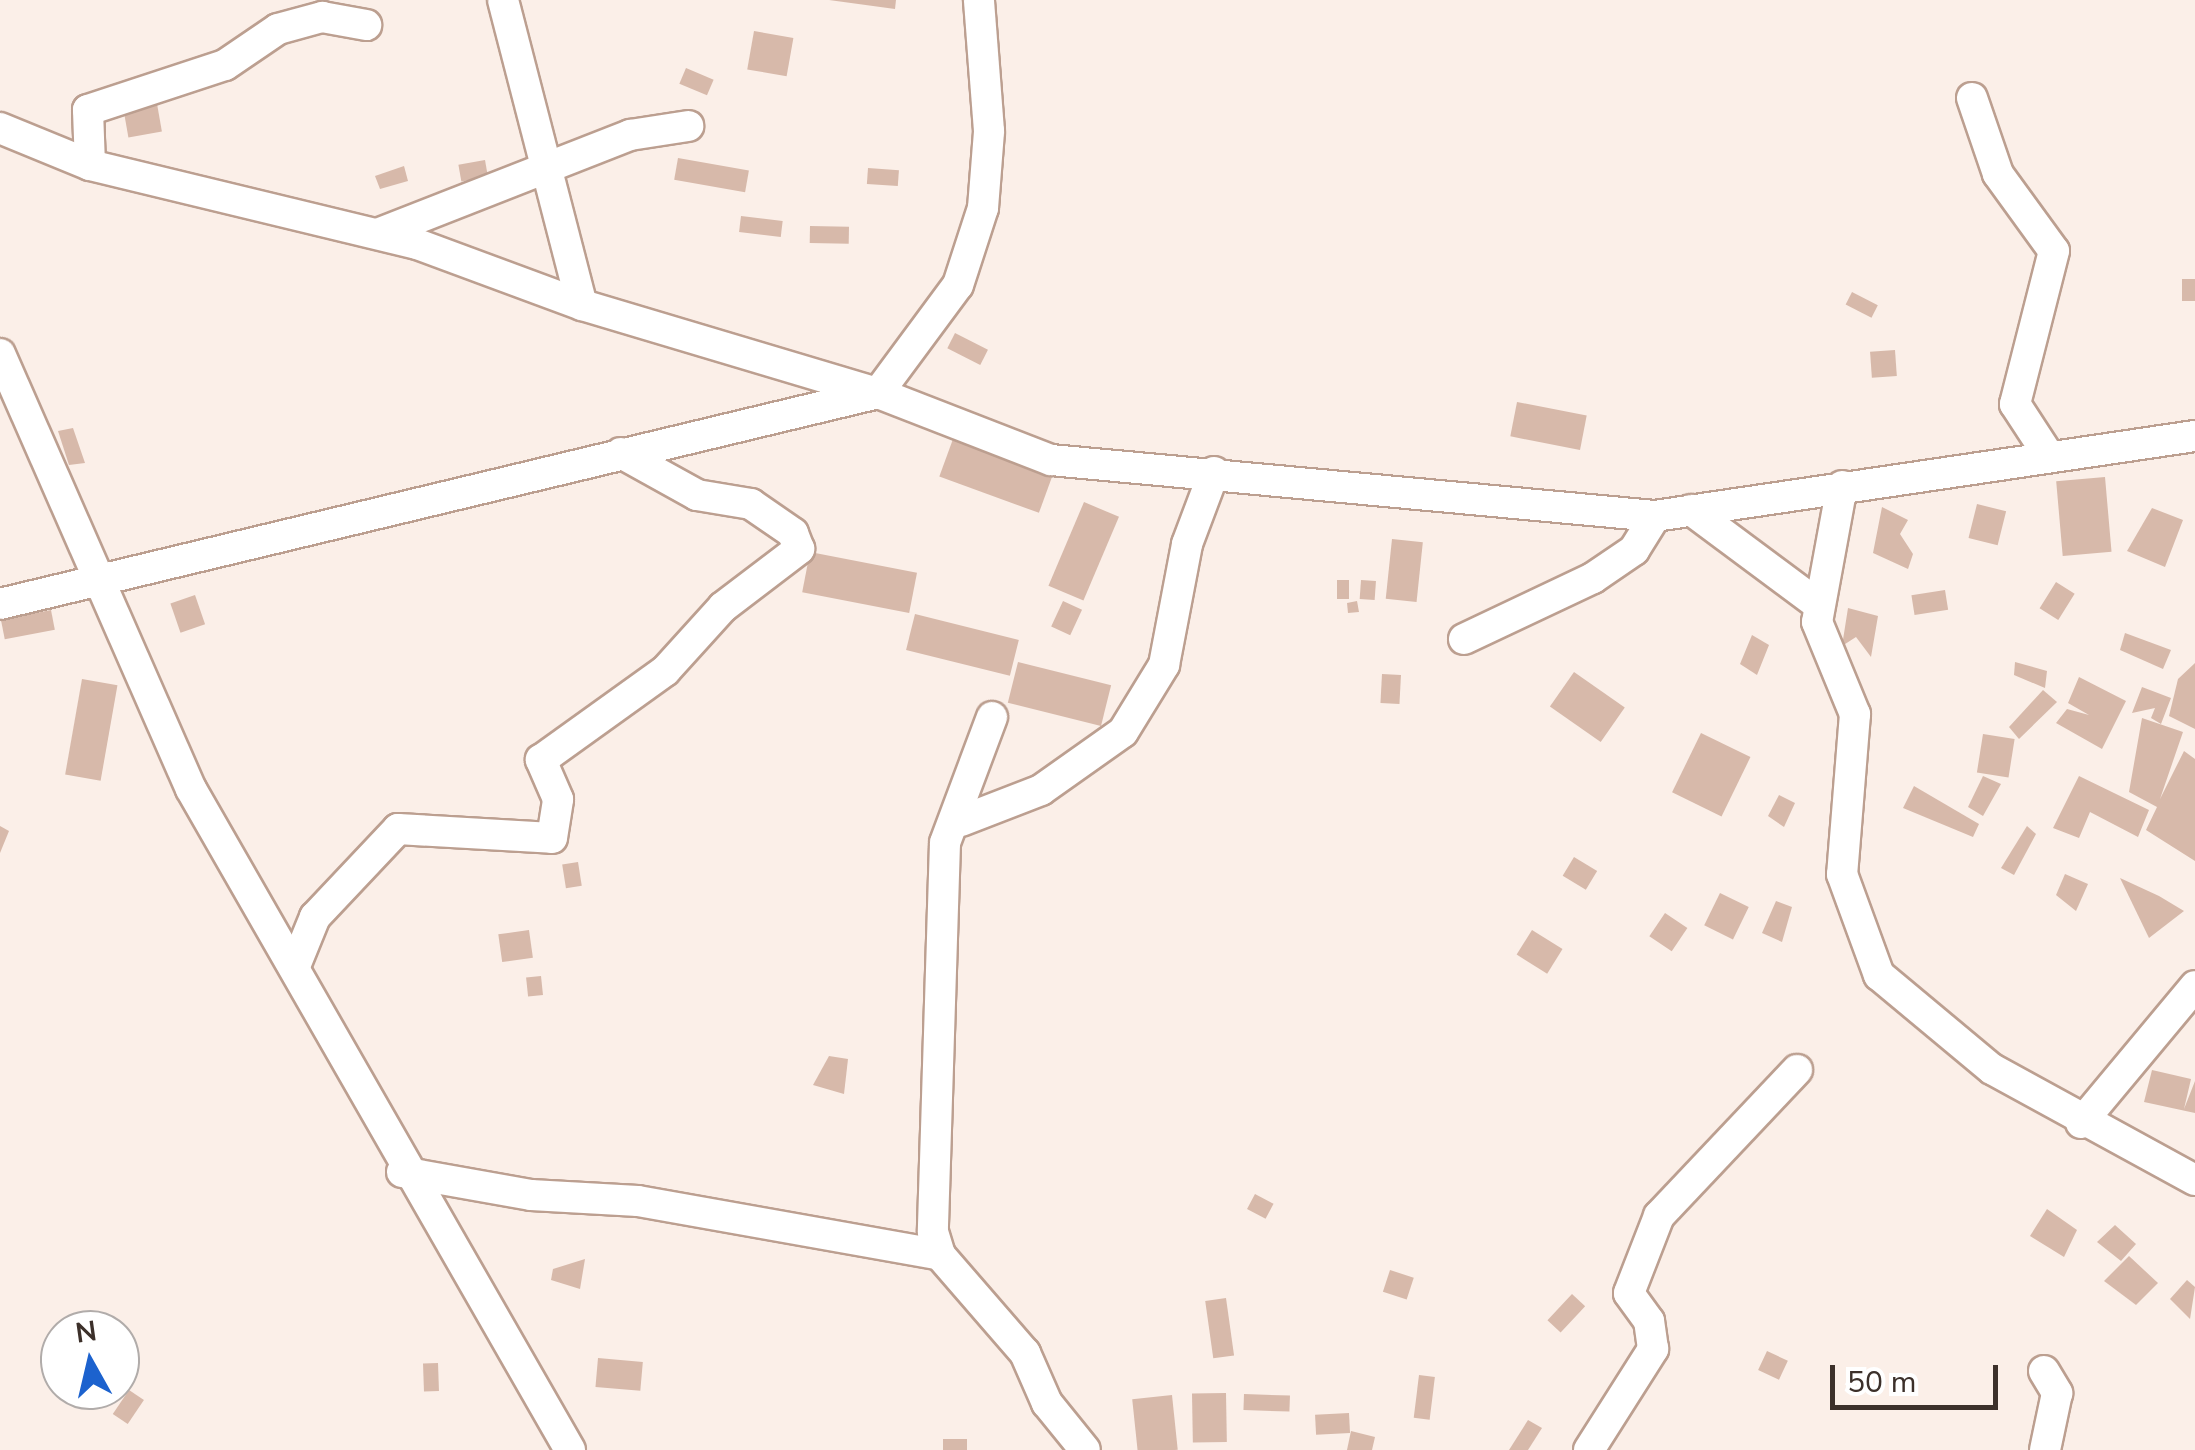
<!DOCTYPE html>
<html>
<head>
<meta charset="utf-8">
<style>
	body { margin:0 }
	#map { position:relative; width:2195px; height:1450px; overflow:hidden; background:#fbefe8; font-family:"Nunito Sans",sans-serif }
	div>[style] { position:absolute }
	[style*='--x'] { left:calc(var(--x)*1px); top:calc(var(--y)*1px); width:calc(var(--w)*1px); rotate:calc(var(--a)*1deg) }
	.building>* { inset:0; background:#d7b9aa; transform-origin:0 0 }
	.roads { filter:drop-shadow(2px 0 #bc9f90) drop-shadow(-2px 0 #bc9f90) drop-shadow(0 2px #bc9f90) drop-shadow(0 -2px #bc9f90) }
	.minor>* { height:30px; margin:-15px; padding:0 15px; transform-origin:15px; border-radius:15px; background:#fff }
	span { translate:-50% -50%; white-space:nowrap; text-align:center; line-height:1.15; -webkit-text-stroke:10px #fff; paint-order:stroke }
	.north { position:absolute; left:40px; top:1310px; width:100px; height:100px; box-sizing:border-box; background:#fff; border:2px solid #b1acaa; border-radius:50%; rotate:352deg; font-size:28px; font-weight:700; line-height:40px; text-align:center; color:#3c302a }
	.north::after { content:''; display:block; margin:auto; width:35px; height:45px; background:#1c62ce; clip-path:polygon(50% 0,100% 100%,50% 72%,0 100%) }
	.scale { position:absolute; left:1830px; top:1365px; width:168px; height:45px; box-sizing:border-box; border:5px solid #3c302a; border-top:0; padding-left:12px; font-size:30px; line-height:35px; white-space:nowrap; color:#3c302a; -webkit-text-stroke:8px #fff; paint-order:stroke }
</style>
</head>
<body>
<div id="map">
	<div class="building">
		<div style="clip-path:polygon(829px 0,896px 0,895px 9px)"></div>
		<div style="left:754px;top:31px;width:40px;height:39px;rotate:10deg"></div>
		<div style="left:686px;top:68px;width:30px;height:17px;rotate:23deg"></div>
		<div style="left:156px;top:98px;width:34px;height:34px;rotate:80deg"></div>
		<div style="left:678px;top:158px;width:72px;height:22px;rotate:10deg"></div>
		<div style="left:485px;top:160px;width:17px;height:27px;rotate:80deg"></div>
		<div style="clip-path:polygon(404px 166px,408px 181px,380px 189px,375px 176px)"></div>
		<div style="left:868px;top:168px;width:31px;height:16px;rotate:4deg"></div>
		<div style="left:741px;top:216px;width:42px;height:16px;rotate:7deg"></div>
		<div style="left:810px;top:226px;width:39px;height:17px;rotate:1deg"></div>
		<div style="left:2182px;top:279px;width:13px;height:22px"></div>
		<div style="left:1852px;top:292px;width:29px;height:14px;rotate:27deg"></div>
		<div style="left:955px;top:333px;width:37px;height:17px;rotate:27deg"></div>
		<div style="left:1895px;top:350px;width:26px;height:25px;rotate:86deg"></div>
		<div style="left:1517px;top:402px;width:71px;height:35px;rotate:11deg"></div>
		<div style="clip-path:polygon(73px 428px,85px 463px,69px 465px,58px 431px)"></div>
		<div style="left:953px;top:439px;width:106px;height:40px;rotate:20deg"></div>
		<div style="left:2105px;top:477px;width:75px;height:49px;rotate:85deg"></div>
		<div style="left:1084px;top:502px;width:38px;height:91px;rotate:23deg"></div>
		<div style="left:1977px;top:504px;width:30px;height:35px;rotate:14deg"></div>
		<div style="clip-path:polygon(1882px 507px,1908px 520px,1900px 534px,1913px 554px,1908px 569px,1873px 553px)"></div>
		<div style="clip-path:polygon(2152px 508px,2183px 520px,2165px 567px,2127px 551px)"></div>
		<div style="left:1392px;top:539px;width:31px;height:60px;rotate:6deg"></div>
		<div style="left:810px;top:552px;width:109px;height:41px;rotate:11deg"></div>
		<div style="left:1337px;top:580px;width:12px;height:19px"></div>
		<div style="left:1361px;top:580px;width:15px;height:19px;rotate:4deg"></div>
		<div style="left:2056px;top:582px;width:22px;height:31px;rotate:32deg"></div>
		<div style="left:1945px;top:590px;width:20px;height:34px;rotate:81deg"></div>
		<div style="left:195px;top:595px;width:31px;height:26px;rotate:71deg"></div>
		<div style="left:1063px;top:601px;width:21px;height:28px;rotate:25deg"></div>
		<div style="clip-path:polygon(1357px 601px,1359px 612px,1348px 613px,1347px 603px)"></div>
		<div style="clip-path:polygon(1848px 608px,1878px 616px,1871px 657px,1856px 637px,1842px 646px)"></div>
		<div style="left:51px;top:610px;width:20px;height:51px;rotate:79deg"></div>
		<div style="left:915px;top:614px;width:107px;height:37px;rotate:14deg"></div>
		<div style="clip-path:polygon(2125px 633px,2171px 650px,2163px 669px,2120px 650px)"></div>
		<div style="clip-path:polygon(1752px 635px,1769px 645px,1757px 675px,1740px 664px)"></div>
		<div style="left:1018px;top:662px;width:96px;height:42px;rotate:14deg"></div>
		<div style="clip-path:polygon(2015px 662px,2047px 671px,2045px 688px,2014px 675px)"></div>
		<div style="clip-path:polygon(2195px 663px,2195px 729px,2169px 716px,2178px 679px)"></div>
		<div style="left:1574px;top:672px;width:62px;height:42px;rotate:35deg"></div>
		<div style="left:1382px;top:674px;width:19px;height:29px;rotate:3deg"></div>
		<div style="clip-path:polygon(2079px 677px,2126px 701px,2102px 749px,2056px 723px,2067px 709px,2089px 715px,2068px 703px)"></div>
		<div style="left:82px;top:679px;width:36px;height:97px;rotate:10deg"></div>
		<div style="clip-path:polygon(2142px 687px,2171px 698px,2161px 724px,2151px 718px,2155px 708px,2132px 713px)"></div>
		<div style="clip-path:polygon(2043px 690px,2057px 702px,2019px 739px,2009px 727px)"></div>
		<div style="clip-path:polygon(2142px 718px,2183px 732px,2160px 799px,2184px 751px,2195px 759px,2195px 861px,2146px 830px,2157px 807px,2129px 792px)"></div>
		<div style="left:1701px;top:733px;width:55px;height:66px;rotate:26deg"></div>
		<div style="left:1983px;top:734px;width:32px;height:39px;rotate:9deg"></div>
		<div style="clip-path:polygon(1983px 776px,2001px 784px,1983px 816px,1968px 807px)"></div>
		<div style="clip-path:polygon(2079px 776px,2149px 810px,2138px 837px,2090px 812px,2079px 838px,2053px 828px)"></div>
		<div style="clip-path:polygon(1914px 786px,1979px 824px,1973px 837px,1903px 808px)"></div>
		<div style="clip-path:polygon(1779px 795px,1795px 803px,1784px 827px,1768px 816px)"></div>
		<div style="clip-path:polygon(0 826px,9px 831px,0 853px)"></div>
		<div style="clip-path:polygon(2027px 826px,2036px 834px,2014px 875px,2001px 868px)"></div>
		<div style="left:1574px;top:857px;width:27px;height:22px;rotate:31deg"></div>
		<div style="left:578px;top:862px;width:24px;height:16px;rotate:81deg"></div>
		<div style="clip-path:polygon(2065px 874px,2088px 884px,2076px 911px,2056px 895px)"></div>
		<div style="clip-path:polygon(2120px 878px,2159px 896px,2184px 911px,2149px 938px)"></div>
		<div style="left:1720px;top:893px;width:32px;height:36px;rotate:26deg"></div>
		<div style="clip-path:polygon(1776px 901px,1792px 907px,1782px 942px,1762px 933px)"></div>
		<div style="left:1665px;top:913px;width:27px;height:28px;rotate:34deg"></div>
		<div style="left:529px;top:930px;width:28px;height:31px;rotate:82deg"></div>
		<div style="left:1532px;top:930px;width:36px;height:29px;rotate:32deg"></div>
		<div style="left:541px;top:976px;width:19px;height:15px;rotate:84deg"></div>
		<div style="clip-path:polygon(829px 1056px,848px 1059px,844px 1094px,813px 1085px)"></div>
		<div style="clip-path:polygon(2152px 1070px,2191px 1079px,2184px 1109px,2195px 1081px,2195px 1113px,2144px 1102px)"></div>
		<div style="left:1255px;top:1194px;width:21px;height:17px;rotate:28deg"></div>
		<div style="clip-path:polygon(2047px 1209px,2077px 1230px,2064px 1257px,2030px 1236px)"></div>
		<div style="clip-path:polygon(2115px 1225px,2136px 1244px,2121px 1261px,2097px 1242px)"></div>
		<div style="clip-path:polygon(2129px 1256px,2158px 1283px,2136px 1305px,2104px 1281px)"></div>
		<div style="clip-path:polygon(585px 1259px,580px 1289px,551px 1280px,553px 1269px)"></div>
		<div style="left:1390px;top:1270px;width:25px;height:23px;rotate:18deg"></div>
		<div style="clip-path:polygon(2187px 1280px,2195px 1287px,2190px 1319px,2170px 1299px)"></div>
		<div style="left:1572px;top:1294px;width:18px;height:36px;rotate:43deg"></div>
		<div style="left:1226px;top:1298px;width:58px;height:21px;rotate:82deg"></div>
		<div style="left:1767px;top:1351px;width:23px;height:21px;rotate:25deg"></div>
		<div style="left:598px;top:1358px;width:45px;height:29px;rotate:5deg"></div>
		<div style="left:438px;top:1363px;width:28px;height:15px;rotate:88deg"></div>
		<div style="left:1419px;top:1375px;width:16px;height:43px;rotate:7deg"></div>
		<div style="left:129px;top:1390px;width:18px;height:29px;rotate:34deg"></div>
		<div style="left:1226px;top:1393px;width:49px;height:34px;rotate:89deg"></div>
		<div style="left:1244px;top:1394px;width:46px;height:16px;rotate:2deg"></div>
		<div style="left:1172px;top:1395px;width:55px;height:40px;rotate:84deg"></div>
		<div style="left:1349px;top:1413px;width:20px;height:34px;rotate:87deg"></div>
		<div style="clip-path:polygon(1528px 1420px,1542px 1428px,1528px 1450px,1509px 1450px)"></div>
		<div style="clip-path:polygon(1351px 1431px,1375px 1437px,1372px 1450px,1347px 1450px)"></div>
		<div style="left:943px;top:1439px;width:24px;height:11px"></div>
	</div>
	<div class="roads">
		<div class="minor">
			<div style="--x:503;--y:0;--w:315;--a:75.5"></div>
			<div style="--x:1972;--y:98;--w:80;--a:71.1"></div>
			<div style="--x:1998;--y:174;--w:95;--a:54"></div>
			<div style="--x:2054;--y:251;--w:158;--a:104.3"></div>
			<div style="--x:2015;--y:404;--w:59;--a:56.9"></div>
			<div style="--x:0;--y:128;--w:97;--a:22.3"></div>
			<div style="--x:90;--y:165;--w:336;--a:13.6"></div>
			<div style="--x:417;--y:244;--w:176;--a:20.3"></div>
			<div style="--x:582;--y:305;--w:309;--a:16.6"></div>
			<div style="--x:878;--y:393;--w:186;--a:21.2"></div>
			<div style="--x:1051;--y:460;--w:607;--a:5.3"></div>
			<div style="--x:1655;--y:516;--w:546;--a:-8.43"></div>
			<div style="--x:90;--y:165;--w:55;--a:-92.1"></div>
			<div style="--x:88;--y:110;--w:144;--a:-18.2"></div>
			<div style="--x:225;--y:65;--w:64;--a:-34.2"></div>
			<div style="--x:278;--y:29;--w:46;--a:-15.3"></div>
			<div style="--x:322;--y:17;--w:45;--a:10.3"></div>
			<div style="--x:380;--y:233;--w:269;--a:-21.4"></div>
			<div style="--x:630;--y:135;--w:59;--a:-8.8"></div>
			<div style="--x:0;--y:354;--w:475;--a:66.3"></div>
			<div style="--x:191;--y:789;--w:762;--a:60.17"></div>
			<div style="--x:1842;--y:486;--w:138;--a:100.4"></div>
			<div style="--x:1817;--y:622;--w:100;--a:67.6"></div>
			<div style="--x:1855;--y:714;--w:161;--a:94.6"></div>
			<div style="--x:1842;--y:874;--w:108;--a:69.9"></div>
			<div style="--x:1879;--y:975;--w:147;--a:39.8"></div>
			<div style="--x:1992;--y:1069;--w:231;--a:28.7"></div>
			<div style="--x:1691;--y:510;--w:156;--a:36.6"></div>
			<div style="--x:0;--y:604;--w:903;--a:-13.51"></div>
			<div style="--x:878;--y:393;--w:134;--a:-53.5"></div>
			<div style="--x:958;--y:285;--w:81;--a:-72"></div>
			<div style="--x:983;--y:208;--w:77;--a:-85.5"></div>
			<div style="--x:989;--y:131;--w:131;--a:-94.4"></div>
			<div style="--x:1464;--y:639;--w:143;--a:-25.3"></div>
			<div style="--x:1593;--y:578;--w:50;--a:-34.3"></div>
			<div style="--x:1634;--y:550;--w:40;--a:-58"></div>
			<div style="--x:992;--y:717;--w:134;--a:110.5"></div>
			<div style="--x:945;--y:843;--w:389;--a:91.8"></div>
			<div style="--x:933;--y:1232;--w:24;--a:73"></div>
			<div style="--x:940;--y:1255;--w:130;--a:49.1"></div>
			<div style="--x:1025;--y:1353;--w:55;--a:66.3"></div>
			<div style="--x:1047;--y:1403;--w:60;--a:51"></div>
			<div style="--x:961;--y:821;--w:86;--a:-21.2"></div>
			<div style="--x:1041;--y:790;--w:100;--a:-35.3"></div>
			<div style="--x:1123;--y:732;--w:79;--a:-58.5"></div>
			<div style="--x:1164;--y:665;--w:123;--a:-79.2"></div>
			<div style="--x:1187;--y:544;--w:77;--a:-69.4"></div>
			<div style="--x:295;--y:966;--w:53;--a:-67.8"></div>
			<div style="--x:315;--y:917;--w:121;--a:-46.7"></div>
			<div style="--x:398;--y:829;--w:154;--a:3.3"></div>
			<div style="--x:552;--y:838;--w:39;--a:-81"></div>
			<div style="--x:558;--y:799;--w:43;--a:-113.6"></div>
			<div style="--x:541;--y:760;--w:153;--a:-35.7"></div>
			<div style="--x:665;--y:671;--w:86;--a:-47.8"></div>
			<div style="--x:723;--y:607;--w:96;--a:-37.3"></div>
			<div style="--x:799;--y:549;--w:17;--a:-111"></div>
			<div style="--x:793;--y:533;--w:51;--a:-145.4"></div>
			<div style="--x:751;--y:504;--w:55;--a:-170.5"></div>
			<div style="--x:697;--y:495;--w:87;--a:-151.1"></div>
			<div style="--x:2081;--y:1123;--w:178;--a:-50.2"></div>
			<div style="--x:402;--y:1172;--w:131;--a:10.1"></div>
			<div style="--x:531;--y:1195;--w:107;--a:3.2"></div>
			<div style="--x:638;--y:1201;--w:307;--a:10.1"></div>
			<div style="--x:2044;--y:1371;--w:26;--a:59"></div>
			<div style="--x:2057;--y:1393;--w:58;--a:101.9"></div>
			<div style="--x:1589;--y:1450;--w:120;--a:-57.6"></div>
			<div style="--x:1653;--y:1349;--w:28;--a:-98"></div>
			<div style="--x:1649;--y:1321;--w:34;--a:-126"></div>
			<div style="--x:1629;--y:1293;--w:83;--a:-68.7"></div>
			<div style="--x:1659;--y:1216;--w:201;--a:-46.6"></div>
		</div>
	</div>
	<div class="north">N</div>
	<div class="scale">50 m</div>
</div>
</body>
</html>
